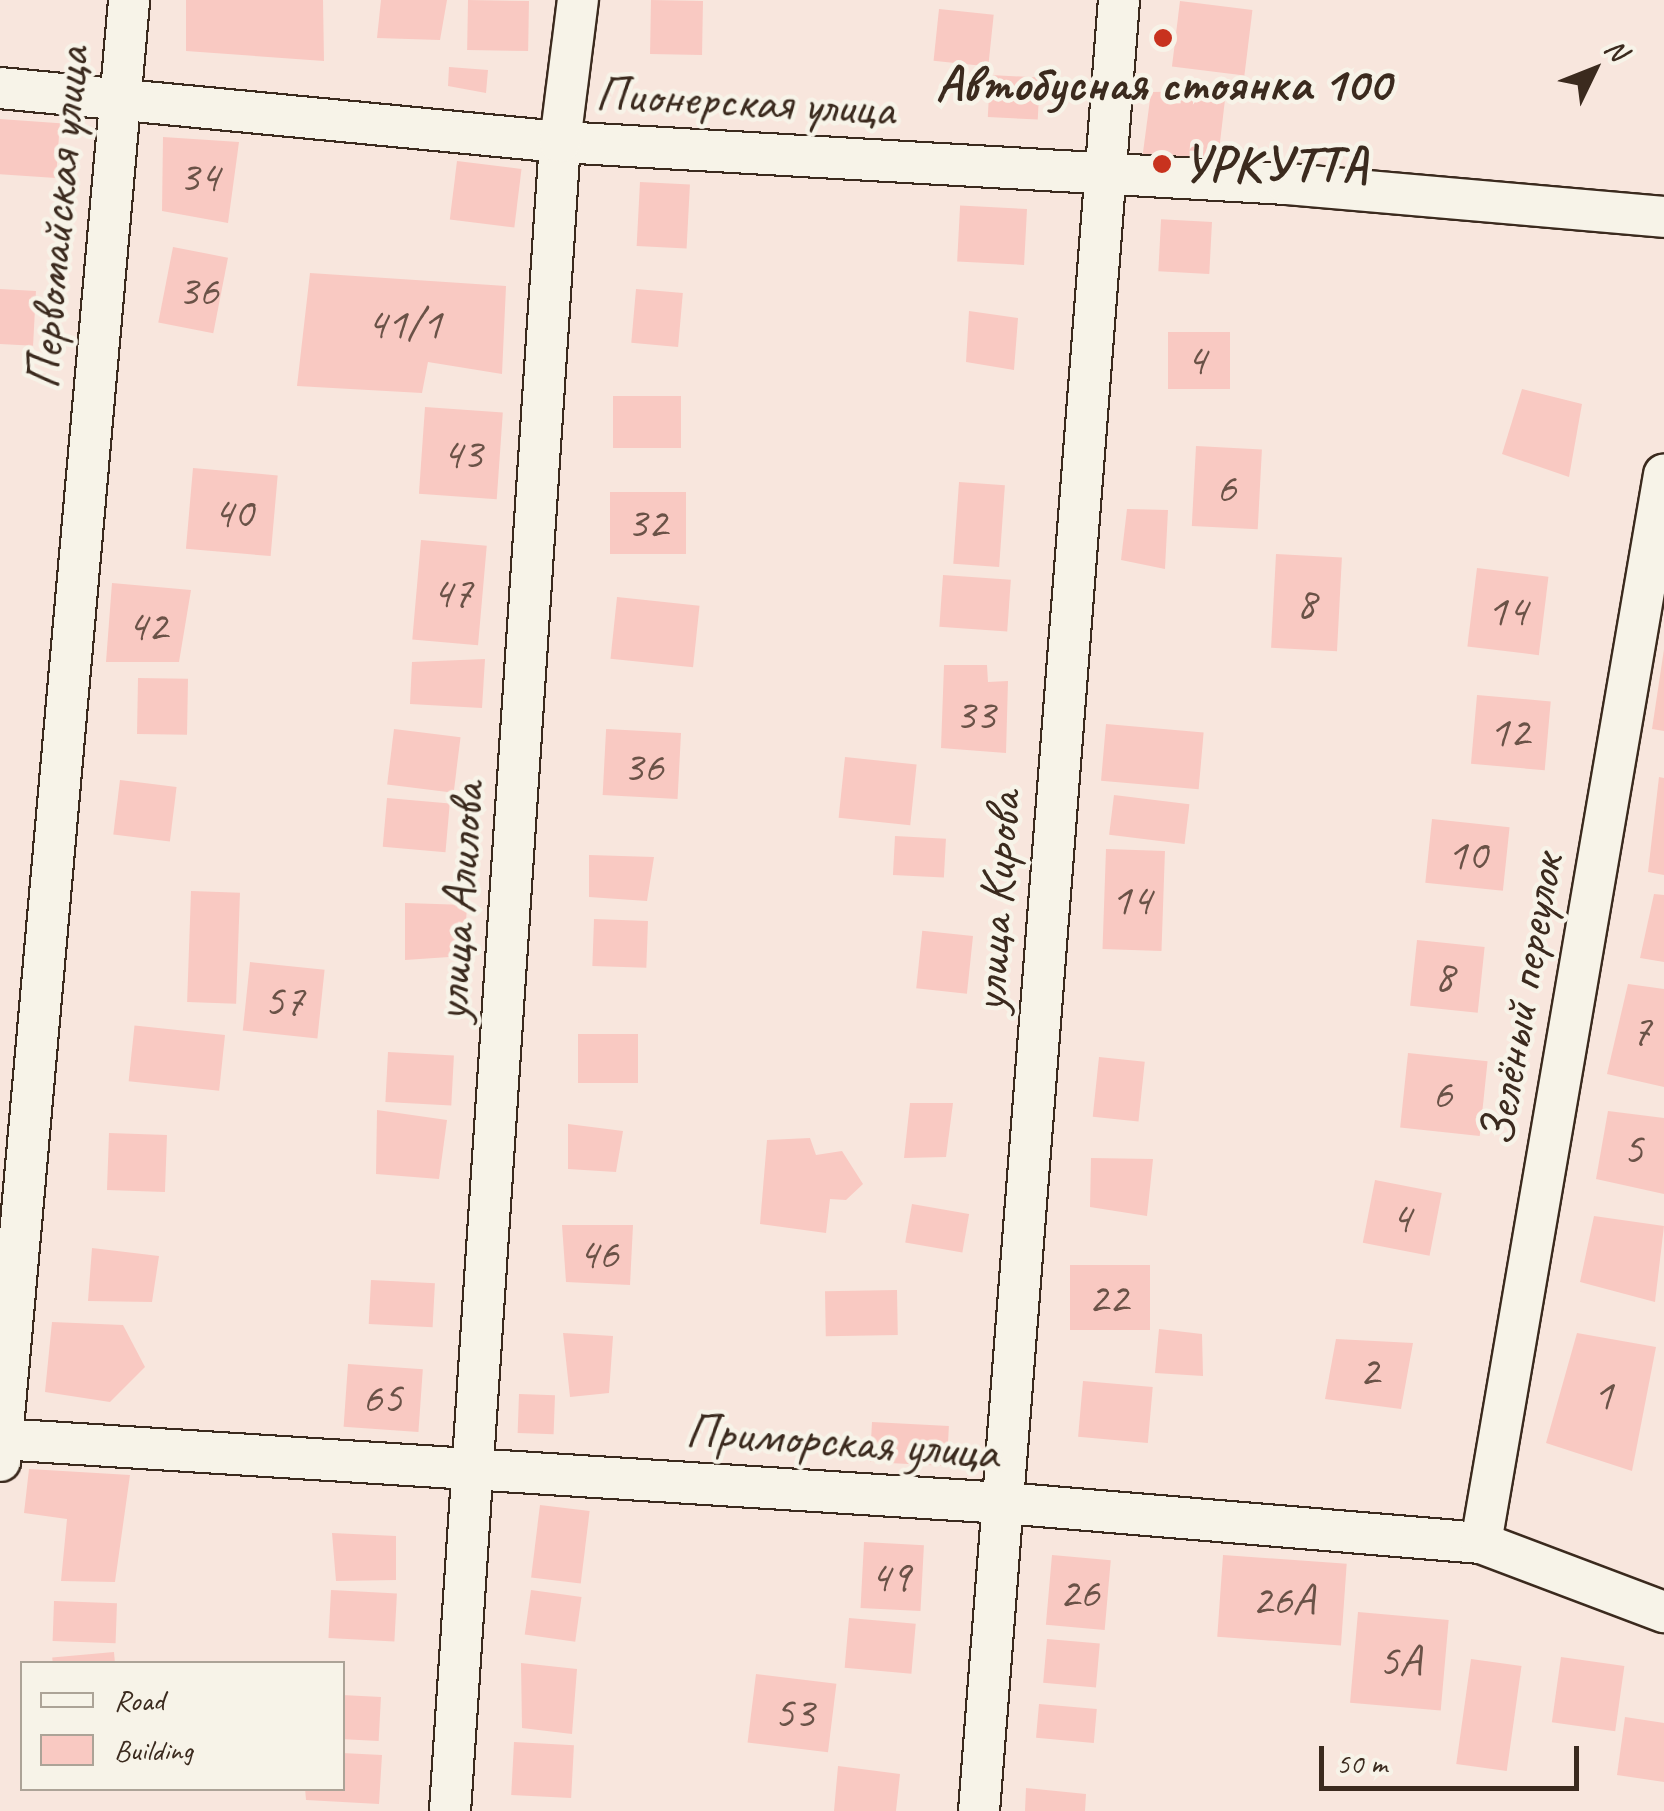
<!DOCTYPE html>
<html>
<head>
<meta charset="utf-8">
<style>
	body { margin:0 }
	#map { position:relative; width:1664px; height:1811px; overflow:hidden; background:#f8e6dd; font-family:Caveat,sans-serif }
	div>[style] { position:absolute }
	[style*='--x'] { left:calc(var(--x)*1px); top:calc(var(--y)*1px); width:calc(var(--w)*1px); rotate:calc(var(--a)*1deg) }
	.building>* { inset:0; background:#f9c9c2; transform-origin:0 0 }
	.roads { filter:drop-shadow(2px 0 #3b2a1e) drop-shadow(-2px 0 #3b2a1e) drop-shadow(0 2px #3b2a1e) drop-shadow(0 -2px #3b2a1e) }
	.minor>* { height:40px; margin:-20px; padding:0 20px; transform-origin:20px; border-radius:20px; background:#f7f3e8 }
	.dots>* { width:28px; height:28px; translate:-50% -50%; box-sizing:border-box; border:5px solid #f7f3e8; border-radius:50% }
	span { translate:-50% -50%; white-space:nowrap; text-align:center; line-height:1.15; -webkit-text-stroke:9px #f7f3e8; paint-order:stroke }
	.number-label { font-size:45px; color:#6a5247 }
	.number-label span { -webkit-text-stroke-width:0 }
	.poi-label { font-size:50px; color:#3b2a1e; font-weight:700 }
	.left { translate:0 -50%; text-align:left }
	.street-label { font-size:50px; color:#3b2a1e }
	.legend { position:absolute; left:20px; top:1661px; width:325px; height:130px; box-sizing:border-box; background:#f7f3e8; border:2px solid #aca397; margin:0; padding:12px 18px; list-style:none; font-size:30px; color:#3b2a1e }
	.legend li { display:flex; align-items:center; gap:20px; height:50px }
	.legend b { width:50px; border:2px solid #aca397 }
	.north { position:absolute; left:1544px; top:20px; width:100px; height:100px; -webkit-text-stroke:8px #f7f3e8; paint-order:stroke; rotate:47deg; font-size:28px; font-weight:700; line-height:40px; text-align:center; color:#3b2a1e }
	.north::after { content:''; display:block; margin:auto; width:35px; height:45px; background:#3b2a1e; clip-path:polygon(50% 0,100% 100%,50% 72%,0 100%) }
	.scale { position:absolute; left:1319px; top:1746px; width:260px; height:45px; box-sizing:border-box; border:5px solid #3b2a1e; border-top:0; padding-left:12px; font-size:30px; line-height:35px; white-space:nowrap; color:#3b2a1e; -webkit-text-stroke:8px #f7f3e8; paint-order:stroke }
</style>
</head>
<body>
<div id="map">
	<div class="building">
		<div style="clip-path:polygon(186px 0,323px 0,324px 61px,186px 51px)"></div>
		<div style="clip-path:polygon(381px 0,447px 0,440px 40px,377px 38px)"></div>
		<div style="left:468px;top:0;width:61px;height:50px;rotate:1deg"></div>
		<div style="left:651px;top:0;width:52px;height:54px;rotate:1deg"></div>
		<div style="left:1180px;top:1px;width:73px;height:66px;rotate:7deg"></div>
		<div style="left:939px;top:9px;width:55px;height:52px;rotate:6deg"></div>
		<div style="clip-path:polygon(449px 67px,488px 70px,486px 93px,448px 86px)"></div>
		<div style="left:990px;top:75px;width:50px;height:42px;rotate:3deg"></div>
		<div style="clip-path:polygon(1226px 91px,1217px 168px,1142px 160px,1151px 92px)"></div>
		<div style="left:0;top:119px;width:60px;height:55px;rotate:4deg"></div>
		<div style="clip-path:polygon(163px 137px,239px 142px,228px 223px,162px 211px)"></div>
		<div style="left:457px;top:161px;width:65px;height:59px;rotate:7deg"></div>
		<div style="left:640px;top:182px;width:50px;height:64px;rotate:3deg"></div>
		<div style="left:1027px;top:209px;width:56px;height:67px;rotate:93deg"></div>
		<div style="left:1212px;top:222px;width:52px;height:51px;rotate:93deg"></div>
		<div style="left:173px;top:247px;width:56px;height:77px;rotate:11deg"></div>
		<div style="clip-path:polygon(310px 273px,506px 286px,502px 374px,428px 362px,422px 393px,297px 386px)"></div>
		<div style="left:0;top:289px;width:36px;height:55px;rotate:3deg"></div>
		<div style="left:636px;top:289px;width:47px;height:54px;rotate:5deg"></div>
		<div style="clip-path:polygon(969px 311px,1018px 318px,1014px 370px,966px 362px)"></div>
		<div style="left:1168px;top:332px;width:62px;height:57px"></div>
		<div style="clip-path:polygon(1522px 389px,1582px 404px,1569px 477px,1502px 454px)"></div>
		<div style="left:613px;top:396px;width:68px;height:52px"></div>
		<div style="left:425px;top:407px;width:78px;height:87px;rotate:4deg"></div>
		<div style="left:1196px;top:446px;width:66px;height:80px;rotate:3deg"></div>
		<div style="left:193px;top:468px;width:85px;height:81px;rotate:5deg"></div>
		<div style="left:959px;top:482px;width:46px;height:82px;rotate:4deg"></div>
		<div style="left:610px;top:492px;width:76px;height:62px"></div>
		<div style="clip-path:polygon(1127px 509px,1168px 510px,1165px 569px,1121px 560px)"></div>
		<div style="left:421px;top:540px;width:66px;height:100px;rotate:5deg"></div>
		<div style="left:1276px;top:554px;width:66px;height:94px;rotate:3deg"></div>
		<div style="left:1477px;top:568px;width:72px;height:79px;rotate:7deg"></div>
		<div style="left:943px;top:575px;width:68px;height:52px;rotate:4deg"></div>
		<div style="clip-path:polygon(112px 583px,191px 590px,179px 662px,106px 662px)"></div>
		<div style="left:617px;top:597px;width:83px;height:62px;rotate:6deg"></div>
		<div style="clip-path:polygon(1664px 649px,1664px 731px,1652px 729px)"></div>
		<div style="clip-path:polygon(485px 659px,482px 708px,410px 704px,412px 662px)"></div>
		<div style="clip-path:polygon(944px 665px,987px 665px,988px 682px,1008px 681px,1006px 753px,941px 748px)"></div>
		<div style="left:138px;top:678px;width:50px;height:56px;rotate:1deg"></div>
		<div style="left:1477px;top:695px;width:74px;height:69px;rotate:5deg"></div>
		<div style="left:1106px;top:724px;width:98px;height:57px;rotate:5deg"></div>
		<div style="left:394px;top:729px;width:67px;height:56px;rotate:7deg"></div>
		<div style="left:681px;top:733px;width:66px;height:75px;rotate:93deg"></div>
		<div style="left:845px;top:757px;width:72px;height:61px;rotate:6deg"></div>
		<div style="clip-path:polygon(1659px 777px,1664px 778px,1664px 875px,1648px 872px)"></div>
		<div style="left:120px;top:780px;width:57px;height:55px;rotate:7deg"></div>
		<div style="left:1114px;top:795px;width:76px;height:40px;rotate:7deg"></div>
		<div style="left:387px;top:798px;width:63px;height:49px;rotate:5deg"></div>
		<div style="left:1432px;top:819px;width:78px;height:64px;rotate:6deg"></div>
		<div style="left:895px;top:836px;width:51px;height:39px;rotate:3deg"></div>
		<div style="left:1106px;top:849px;width:59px;height:100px;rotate:2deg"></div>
		<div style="clip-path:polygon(589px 855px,654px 857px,647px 901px,589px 897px)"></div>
		<div style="left:191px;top:891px;width:49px;height:111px;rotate:2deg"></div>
		<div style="clip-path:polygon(1654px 894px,1664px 895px,1664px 962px,1640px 958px)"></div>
		<div style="clip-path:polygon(405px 903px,467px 905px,464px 956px,405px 960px)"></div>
		<div style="left:594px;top:919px;width:54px;height:47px;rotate:2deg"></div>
		<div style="left:973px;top:936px;width:58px;height:51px;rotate:96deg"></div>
		<div style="left:1417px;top:940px;width:68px;height:66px;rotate:6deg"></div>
		<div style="left:250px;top:962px;width:75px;height:69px;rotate:6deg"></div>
		<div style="clip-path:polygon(1628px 984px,1664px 989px,1664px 1087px,1607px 1074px)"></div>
		<div style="left:578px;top:1034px;width:60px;height:49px"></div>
		<div style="left:225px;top:1035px;width:56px;height:91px;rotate:96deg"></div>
		<div style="left:388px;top:1052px;width:66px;height:50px;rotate:3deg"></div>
		<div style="left:1408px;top:1053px;width:80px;height:75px;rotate:6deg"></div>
		<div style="left:1099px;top:1057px;width:46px;height:60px;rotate:6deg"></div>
		<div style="clip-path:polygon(910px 1103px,953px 1103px,946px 1157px,904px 1158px)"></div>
		<div style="clip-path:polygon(377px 1110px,447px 1120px,439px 1179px,376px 1174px)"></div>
		<div style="clip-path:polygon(1608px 1111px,1664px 1118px,1664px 1194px,1596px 1179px)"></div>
		<div style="clip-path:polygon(568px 1124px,623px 1131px,616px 1172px,568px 1169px)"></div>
		<div style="left:109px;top:1133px;width:58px;height:57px;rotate:2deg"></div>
		<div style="clip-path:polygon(810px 1138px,816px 1155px,842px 1151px,863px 1184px,846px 1200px,830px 1199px,826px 1233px,760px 1224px,767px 1140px)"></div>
		<div style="clip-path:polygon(1091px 1158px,1153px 1159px,1147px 1216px,1090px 1207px)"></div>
		<div style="left:1375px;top:1180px;width:68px;height:64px;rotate:11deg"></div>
		<div style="left:912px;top:1204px;width:58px;height:39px;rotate:10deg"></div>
		<div style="clip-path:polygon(1594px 1216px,1664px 1226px,1655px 1302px,1580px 1282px)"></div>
		<div style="clip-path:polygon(562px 1225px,633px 1225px,630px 1285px,566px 1282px)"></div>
		<div style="clip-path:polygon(92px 1248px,159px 1256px,152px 1302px,88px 1301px)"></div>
		<div style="left:1070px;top:1265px;width:80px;height:65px"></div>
		<div style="left:371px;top:1280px;width:64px;height:44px;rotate:3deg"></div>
		<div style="left:897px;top:1290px;width:45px;height:72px;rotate:89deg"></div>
		<div style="clip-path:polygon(52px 1322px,123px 1325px,145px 1367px,110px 1402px,45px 1392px)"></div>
		<div style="clip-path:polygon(1159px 1329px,1202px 1334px,1203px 1376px,1155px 1373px)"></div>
		<div style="clip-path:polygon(563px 1333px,613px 1336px,609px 1393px,570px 1397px)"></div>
		<div style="clip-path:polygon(1577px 1333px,1656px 1347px,1632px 1471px,1546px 1443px)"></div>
		<div style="clip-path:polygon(1336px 1339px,1413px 1343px,1401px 1409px,1325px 1399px)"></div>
		<div style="left:348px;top:1364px;width:75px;height:63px;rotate:4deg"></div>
		<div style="left:1083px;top:1381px;width:70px;height:56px;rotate:5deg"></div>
		<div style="left:519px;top:1394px;width:36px;height:39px;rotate:2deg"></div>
		<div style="left:872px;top:1422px;width:77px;height:40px;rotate:3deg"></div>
		<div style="clip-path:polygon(29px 1469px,130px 1475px,115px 1582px,61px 1581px,67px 1519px,24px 1513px)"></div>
		<div style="left:540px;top:1505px;width:50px;height:73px;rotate:7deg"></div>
		<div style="clip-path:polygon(332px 1533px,396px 1536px,396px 1580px,336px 1581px)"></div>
		<div style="left:864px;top:1542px;width:60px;height:66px;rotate:3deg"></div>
		<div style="left:1052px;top:1555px;width:59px;height:70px;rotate:5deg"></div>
		<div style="left:1223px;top:1555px;width:124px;height:82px;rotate:4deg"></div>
		<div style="left:331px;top:1590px;width:66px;height:48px;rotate:3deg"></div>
		<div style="left:531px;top:1590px;width:51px;height:45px;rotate:8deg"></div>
		<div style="left:54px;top:1601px;width:63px;height:40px;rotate:2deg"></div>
		<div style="left:1358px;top:1612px;width:91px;height:91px;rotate:5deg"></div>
		<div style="left:849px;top:1618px;width:67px;height:50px;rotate:5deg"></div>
		<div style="left:1047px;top:1639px;width:53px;height:44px;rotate:5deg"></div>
		<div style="left:114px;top:1652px;width:12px;height:62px;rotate:85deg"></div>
		<div style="left:1561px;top:1657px;width:64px;height:66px;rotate:8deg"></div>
		<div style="left:1471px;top:1659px;width:51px;height:106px;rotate:8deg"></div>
		<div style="clip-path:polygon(521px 1663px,577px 1669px,572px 1734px,522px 1728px)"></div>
		<div style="left:756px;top:1674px;width:81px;height:69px;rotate:7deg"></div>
		<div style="left:342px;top:1695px;width:39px;height:44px;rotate:3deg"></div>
		<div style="left:1039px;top:1704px;width:58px;height:34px;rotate:5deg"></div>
		<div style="clip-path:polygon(1625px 1717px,1664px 1723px,1664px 1782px,1617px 1775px)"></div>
		<div style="left:514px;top:1742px;width:60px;height:53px;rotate:3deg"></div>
		<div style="clip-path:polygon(342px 1753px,382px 1755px,379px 1804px,306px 1800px,305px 1788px,342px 1788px)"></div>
		<div style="clip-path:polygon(838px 1766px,900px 1774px,896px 1811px,834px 1811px)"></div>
		<div style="clip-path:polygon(1026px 1788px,1086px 1794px,1085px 1811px,1025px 1811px)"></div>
	</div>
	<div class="roads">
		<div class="minor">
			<div style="--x:0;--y:88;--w:563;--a:5.51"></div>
			<div style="--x:560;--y:142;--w:728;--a:3.31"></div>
			<div style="--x:1287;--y:184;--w:378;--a:5"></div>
			<div style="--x:0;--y:1439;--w:1006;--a:3.65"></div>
			<div style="--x:1004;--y:1503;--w:479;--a:4.8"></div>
			<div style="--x:1481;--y:1543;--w:196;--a:20.7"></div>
			<div style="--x:0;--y:1461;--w:1467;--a:-84.95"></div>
			<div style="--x:1481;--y:1543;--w:1084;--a:-80.28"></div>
			<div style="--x:450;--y:1811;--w:1673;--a:-86.23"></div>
			<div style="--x:560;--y:142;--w:143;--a:-82.8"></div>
			<div style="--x:979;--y:1811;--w:1816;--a:-85.58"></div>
		</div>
	</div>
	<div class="dots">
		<div style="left:1163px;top:38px;background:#c8321e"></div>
		<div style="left:1162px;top:164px;background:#c8321e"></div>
	</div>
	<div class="number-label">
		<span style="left:199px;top:177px">34</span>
		<span style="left:198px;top:291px">36</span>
		<span style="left:404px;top:324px">41/1</span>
		<span style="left:1196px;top:360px">4</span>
		<span style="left:462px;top:454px">43</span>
		<span style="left:1226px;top:488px">6</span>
		<span style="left:233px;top:513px">40</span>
		<span style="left:647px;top:523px">32</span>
		<span style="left:452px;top:593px">47</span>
		<span style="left:1306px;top:603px">8</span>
		<span style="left:1507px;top:611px">14</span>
		<span style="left:147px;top:626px">42</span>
		<span style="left:975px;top:715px">33</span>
		<span style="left:1509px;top:732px">12</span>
		<span style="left:643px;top:767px">36</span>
		<span style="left:1467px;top:855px">10</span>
		<span style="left:1131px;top:900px">14</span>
		<span style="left:1444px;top:976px">8</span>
		<span style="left:284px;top:1001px">57</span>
		<span style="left:1641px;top:1031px">7</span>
		<span style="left:1442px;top:1094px">6</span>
		<span style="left:1633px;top:1149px">5</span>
		<span style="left:1401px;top:1218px">4</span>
		<span style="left:598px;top:1254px">46</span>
		<span style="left:1108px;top:1298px">22</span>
		<span style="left:1369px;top:1371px">2</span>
		<span style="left:1603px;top:1395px">1</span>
		<span style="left:382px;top:1398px">65</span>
		<span style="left:890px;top:1577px">49</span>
		<span style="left:1079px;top:1593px">26</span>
		<span style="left:1283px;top:1600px">26А</span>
		<span style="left:1400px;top:1661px">5А</span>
		<span style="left:794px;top:1713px">53</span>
	</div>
	<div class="poi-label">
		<span style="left:1163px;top:84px">Автобусная стоянка 100</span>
		<span class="left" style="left:1182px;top:164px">УРКУТТА</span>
	</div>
	<div class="street-label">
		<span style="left:745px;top:101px;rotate:3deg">Пионерская улица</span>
		<span style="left:57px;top:218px;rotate:-85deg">Первомайская улица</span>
		<span style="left:459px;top:902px;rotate:-86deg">улица Алилова</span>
		<span style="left:996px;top:902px;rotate:-86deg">улица Кирова</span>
		<span style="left:1521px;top:1000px;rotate:-80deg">Зелёный переулок</span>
		<span style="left:842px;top:1441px;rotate:4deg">Приморская улица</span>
	</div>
	<ul class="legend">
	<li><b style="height:12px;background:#f7f3e8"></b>Road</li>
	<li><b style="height:28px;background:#f9c9c2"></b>Building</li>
	</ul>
	<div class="north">N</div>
	<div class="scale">50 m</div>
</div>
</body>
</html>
